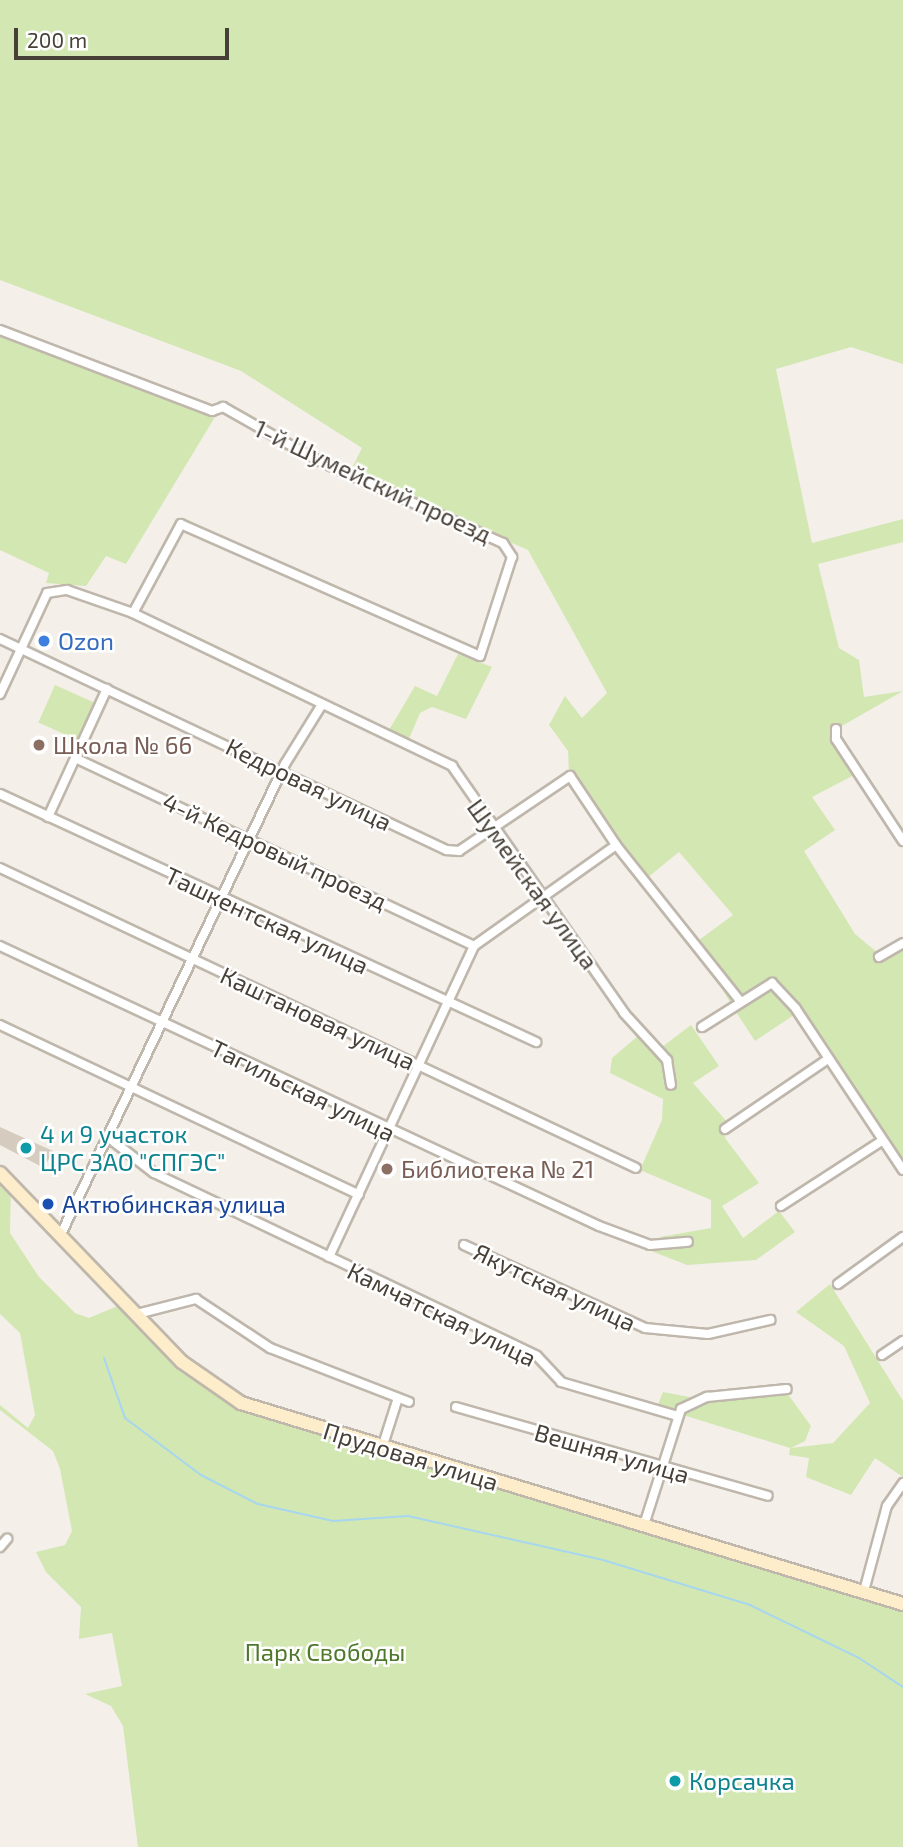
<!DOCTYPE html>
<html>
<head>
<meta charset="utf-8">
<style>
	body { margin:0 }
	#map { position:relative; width:903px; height:1847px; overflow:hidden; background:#f4f0e9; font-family:"Exo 2",sans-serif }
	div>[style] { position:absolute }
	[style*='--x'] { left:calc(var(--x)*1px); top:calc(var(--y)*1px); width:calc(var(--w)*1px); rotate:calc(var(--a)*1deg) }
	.green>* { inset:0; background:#d3e7b3; transform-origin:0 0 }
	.stream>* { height:2px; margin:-1px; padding:0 1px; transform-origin:1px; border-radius:1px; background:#a7d6ef }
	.building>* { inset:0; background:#d5cbbf }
	.roads { filter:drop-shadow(2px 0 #bfb7ac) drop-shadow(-2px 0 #bfb7ac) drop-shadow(0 2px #bfb7ac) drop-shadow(0 -2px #bfb7ac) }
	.minor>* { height:8px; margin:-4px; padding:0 4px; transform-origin:4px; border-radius:4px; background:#fff }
	.secondary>* { height:12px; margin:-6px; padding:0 6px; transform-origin:6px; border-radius:6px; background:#fdedca }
	.dots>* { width:19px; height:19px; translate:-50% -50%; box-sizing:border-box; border:4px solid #fff; border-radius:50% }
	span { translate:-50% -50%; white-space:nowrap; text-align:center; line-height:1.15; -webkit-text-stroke:5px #fff; paint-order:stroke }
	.street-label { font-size:24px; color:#474037 }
	.shop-label { font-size:24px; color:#366cbe }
	.left { translate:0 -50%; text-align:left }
	.education-label { font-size:24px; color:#785e54 }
	.culture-label { font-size:24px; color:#0d838f }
	.transit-label { font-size:24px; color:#164399 }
	.park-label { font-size:24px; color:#4e782c }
	.scale { position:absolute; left:14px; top:28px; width:215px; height:32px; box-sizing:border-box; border:4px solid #474037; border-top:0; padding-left:9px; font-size:21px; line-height:24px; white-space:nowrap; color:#474037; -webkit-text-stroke:5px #fff; paint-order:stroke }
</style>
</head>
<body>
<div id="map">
	<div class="green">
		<div style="clip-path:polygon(0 0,903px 0,903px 364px,851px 347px,776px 369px,812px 543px,903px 519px,903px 542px,818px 564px,839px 648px,859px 660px,864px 697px,903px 691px,840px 727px,837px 733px,856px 774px,812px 797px,835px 830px,804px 851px,855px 934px,878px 953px,903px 939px,903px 1166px,804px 1017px,794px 1015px,755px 1041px,734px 1009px,695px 943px,733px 915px,679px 852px,647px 878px,618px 848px,569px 773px,568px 751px,549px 725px,565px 696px,582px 718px,607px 693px,528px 550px,350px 472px,362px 448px,241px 371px,0 280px)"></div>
		<div style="clip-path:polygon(0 333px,215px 417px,126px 564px,106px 556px,86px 586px,46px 583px,49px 573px,0 550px)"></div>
		<div style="clip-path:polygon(458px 654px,492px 667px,466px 719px,432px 707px,420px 713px,408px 741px,389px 730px,415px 686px,437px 696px)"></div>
		<div style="left:55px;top:685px;width:43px;height:41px;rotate:24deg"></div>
		<div style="clip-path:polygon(691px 1025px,719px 1066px,693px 1083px,728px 1123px,725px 1138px,759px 1183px,722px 1206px,743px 1238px,779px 1211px,795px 1232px,756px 1260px,687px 1265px,651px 1251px,660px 1237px,711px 1228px,711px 1200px,640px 1170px,662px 1120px,663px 1099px,610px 1073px,612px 1058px,645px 1030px,662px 1047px)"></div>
		<div style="clip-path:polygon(0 1178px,11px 1184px,10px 1233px,39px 1277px,75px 1313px,89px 1318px,120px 1305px,178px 1364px,240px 1411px,903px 1608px,903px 1847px,138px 1847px,123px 1726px,111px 1706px,85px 1694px,122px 1686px,112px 1633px,79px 1639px,81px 1607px,46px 1572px,36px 1552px,65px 1545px,72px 1531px,60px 1469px,53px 1451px,0 1410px,0 1405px,28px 1428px,35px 1415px,20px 1333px,0 1314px)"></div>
		<div style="clip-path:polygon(830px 1284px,903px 1401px,903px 1477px,875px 1458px,851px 1495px,806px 1477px,809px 1458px,789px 1455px,790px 1448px,657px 1407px,663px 1392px,705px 1400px,787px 1393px,811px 1426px,805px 1441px,791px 1448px,833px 1443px,870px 1403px,844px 1346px,796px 1312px)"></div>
	</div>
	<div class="stream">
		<div style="--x:104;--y:1358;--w:64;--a:70.7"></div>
		<div style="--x:125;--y:1418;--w:95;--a:36.9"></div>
		<div style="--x:201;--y:1475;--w:64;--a:27"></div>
		<div style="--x:258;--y:1504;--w:77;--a:12.8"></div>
		<div style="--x:333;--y:1521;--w:75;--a:-3.8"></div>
		<div style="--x:408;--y:1516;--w:200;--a:12.7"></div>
		<div style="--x:603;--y:1560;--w:154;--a:17"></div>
		<div style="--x:750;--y:1605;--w:121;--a:25.9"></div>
		<div style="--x:859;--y:1658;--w:53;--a:33.4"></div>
	</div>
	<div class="building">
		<div style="clip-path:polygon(0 1127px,53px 1151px,44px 1168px,0 1145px)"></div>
	</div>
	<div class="roads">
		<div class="minor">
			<div style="--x:0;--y:330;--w:227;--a:20.9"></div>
			<div style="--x:212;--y:411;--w:12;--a:-20"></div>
			<div style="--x:223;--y:407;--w:106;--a:29.5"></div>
			<div style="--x:315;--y:459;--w:206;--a:24.1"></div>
			<div style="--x:503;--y:543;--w:17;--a:57"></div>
			<div style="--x:512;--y:557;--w:104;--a:107.9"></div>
			<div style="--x:480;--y:656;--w:327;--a:-156.2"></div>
			<div style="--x:181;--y:524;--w:101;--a:118.3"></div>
			<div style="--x:0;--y:639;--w:494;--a:25.3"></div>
			<div style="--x:447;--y:850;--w:12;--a:5"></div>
			<div style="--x:459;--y:851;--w:134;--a:-34"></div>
			<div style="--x:570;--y:776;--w:83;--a:56.3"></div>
			<div style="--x:616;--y:845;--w:199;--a:51.5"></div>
			<div style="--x:0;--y:694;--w:111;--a:-65"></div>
			<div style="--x:47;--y:593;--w:20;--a:-9"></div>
			<div style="--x:67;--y:590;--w:70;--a:19.2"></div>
			<div style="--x:133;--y:613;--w:354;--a:25.6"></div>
			<div style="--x:452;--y:766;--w:301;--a:55.1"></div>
			<div style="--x:624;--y:1013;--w:64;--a:47.5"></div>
			<div style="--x:667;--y:1060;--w:25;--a:81"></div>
			<div style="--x:836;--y:729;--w:10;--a:90"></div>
			<div style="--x:836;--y:739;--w:122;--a:56.7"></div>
			<div style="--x:75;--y:758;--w:441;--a:25.2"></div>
			<div style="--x:0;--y:794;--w:591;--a:24.83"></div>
			<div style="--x:48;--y:817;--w:141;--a:-65.3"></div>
			<div style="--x:0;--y:868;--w:703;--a:25.25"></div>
			<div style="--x:0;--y:946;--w:661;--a:25.05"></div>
			<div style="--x:599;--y:1226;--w:54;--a:20.4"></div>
			<div style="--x:650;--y:1245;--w:38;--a:-5"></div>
			<div style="--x:879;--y:957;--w:28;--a:-30"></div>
			<div style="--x:0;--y:1025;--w:397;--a:25.3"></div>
			<div style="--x:702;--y:1027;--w:83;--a:-32.2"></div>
			<div style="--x:772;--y:983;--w:35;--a:47"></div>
			<div style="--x:796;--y:1009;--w:193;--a:56.4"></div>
			<div style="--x:725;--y:1129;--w:125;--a:-34.2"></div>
			<div style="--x:109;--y:1138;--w:57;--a:37.9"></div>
			<div style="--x:154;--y:1173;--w:424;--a:25.5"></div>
			<div style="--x:537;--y:1356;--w:35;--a:47"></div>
			<div style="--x:561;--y:1382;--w:122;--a:16.2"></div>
			<div style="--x:781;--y:1206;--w:121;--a:-32.9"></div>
			<div style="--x:62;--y:1232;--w:518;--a:-64.52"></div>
			<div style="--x:285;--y:764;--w:68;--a:-58.2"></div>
			<div style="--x:464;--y:1245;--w:199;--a:24.6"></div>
			<div style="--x:645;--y:1328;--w:63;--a:5.4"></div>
			<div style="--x:708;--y:1334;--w:64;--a:-12.7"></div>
			<div style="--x:329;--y:1257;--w:343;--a:-65"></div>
			<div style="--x:474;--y:946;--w:174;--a:-35.4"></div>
			<div style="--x:838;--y:1284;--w:80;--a:-35.9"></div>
			<div style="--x:137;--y:1314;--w:61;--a:-14.3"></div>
			<div style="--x:196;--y:1299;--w:89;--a:33.5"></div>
			<div style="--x:270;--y:1348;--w:149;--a:21.2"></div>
			<div style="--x:882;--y:1355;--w:25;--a:-34"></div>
			<div style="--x:456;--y:1407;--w:324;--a:15.9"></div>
			<div style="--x:382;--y:1448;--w:49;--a:-72.3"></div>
			<div style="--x:644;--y:1525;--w:122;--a:-72.3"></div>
			<div style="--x:681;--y:1409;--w:29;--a:-25"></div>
			<div style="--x:707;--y:1397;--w:80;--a:-5.7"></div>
			<div style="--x:0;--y:1547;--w:11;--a:-49"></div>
			<div style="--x:864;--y:1591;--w:88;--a:-74.9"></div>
			<div style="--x:887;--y:1506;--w:28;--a:-55"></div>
		</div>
		<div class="secondary">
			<div style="--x:0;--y:1173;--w:262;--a:46.1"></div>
			<div style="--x:182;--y:1362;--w:72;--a:34.8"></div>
			<div style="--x:241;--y:1403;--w:692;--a:16.89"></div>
		</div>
	</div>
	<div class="dots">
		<div style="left:44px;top:641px;background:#3f7fe0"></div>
		<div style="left:39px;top:745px;background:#8d6e63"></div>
		<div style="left:26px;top:1148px;background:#0f9aa8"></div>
		<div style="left:387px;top:1169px;background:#8d6e63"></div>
		<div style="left:48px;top:1204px;background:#1a4fb4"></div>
		<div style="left:675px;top:1781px;background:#0f9aa8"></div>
	</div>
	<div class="street-label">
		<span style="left:373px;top:481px;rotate:25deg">1-й Шумейский проезд</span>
		<span style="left:309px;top:784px;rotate:26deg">Кедровая улица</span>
		<span style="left:275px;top:851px;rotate:25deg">4-й Кедровый проезд</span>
		<span style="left:533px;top:884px;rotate:54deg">Шумейская улица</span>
		<span style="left:267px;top:920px;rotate:25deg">Ташкентская улица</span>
		<span style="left:318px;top:1018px;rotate:25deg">Каштановая улица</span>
		<span style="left:303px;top:1090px;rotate:26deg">Тагильская улица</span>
		<span style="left:555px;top:1287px;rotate:25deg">Якутская улица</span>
		<span style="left:442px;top:1314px;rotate:26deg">Камчатская улица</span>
		<span style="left:612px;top:1453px;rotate:16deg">Вешняя улица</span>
		<span style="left:411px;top:1456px;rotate:17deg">Прудовая улица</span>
	</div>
	<div class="shop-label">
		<span class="left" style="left:58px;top:641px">Ozon</span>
	</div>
	<div class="education-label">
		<span class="left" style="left:53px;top:745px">Школа № 66</span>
		<span class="left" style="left:401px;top:1169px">Библиотека № 21</span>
	</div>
	<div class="culture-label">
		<span class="left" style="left:40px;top:1148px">4 и 9 участок<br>ЦРС ЗАО "СПГЭС"</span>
		<span class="left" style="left:689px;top:1781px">Корсачка</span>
	</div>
	<div class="transit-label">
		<span class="left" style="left:62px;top:1204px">Актюбинская улица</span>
	</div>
	<div class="park-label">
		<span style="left:325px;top:1652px">Парк Свободы</span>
	</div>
	<div class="scale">200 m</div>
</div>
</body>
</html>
